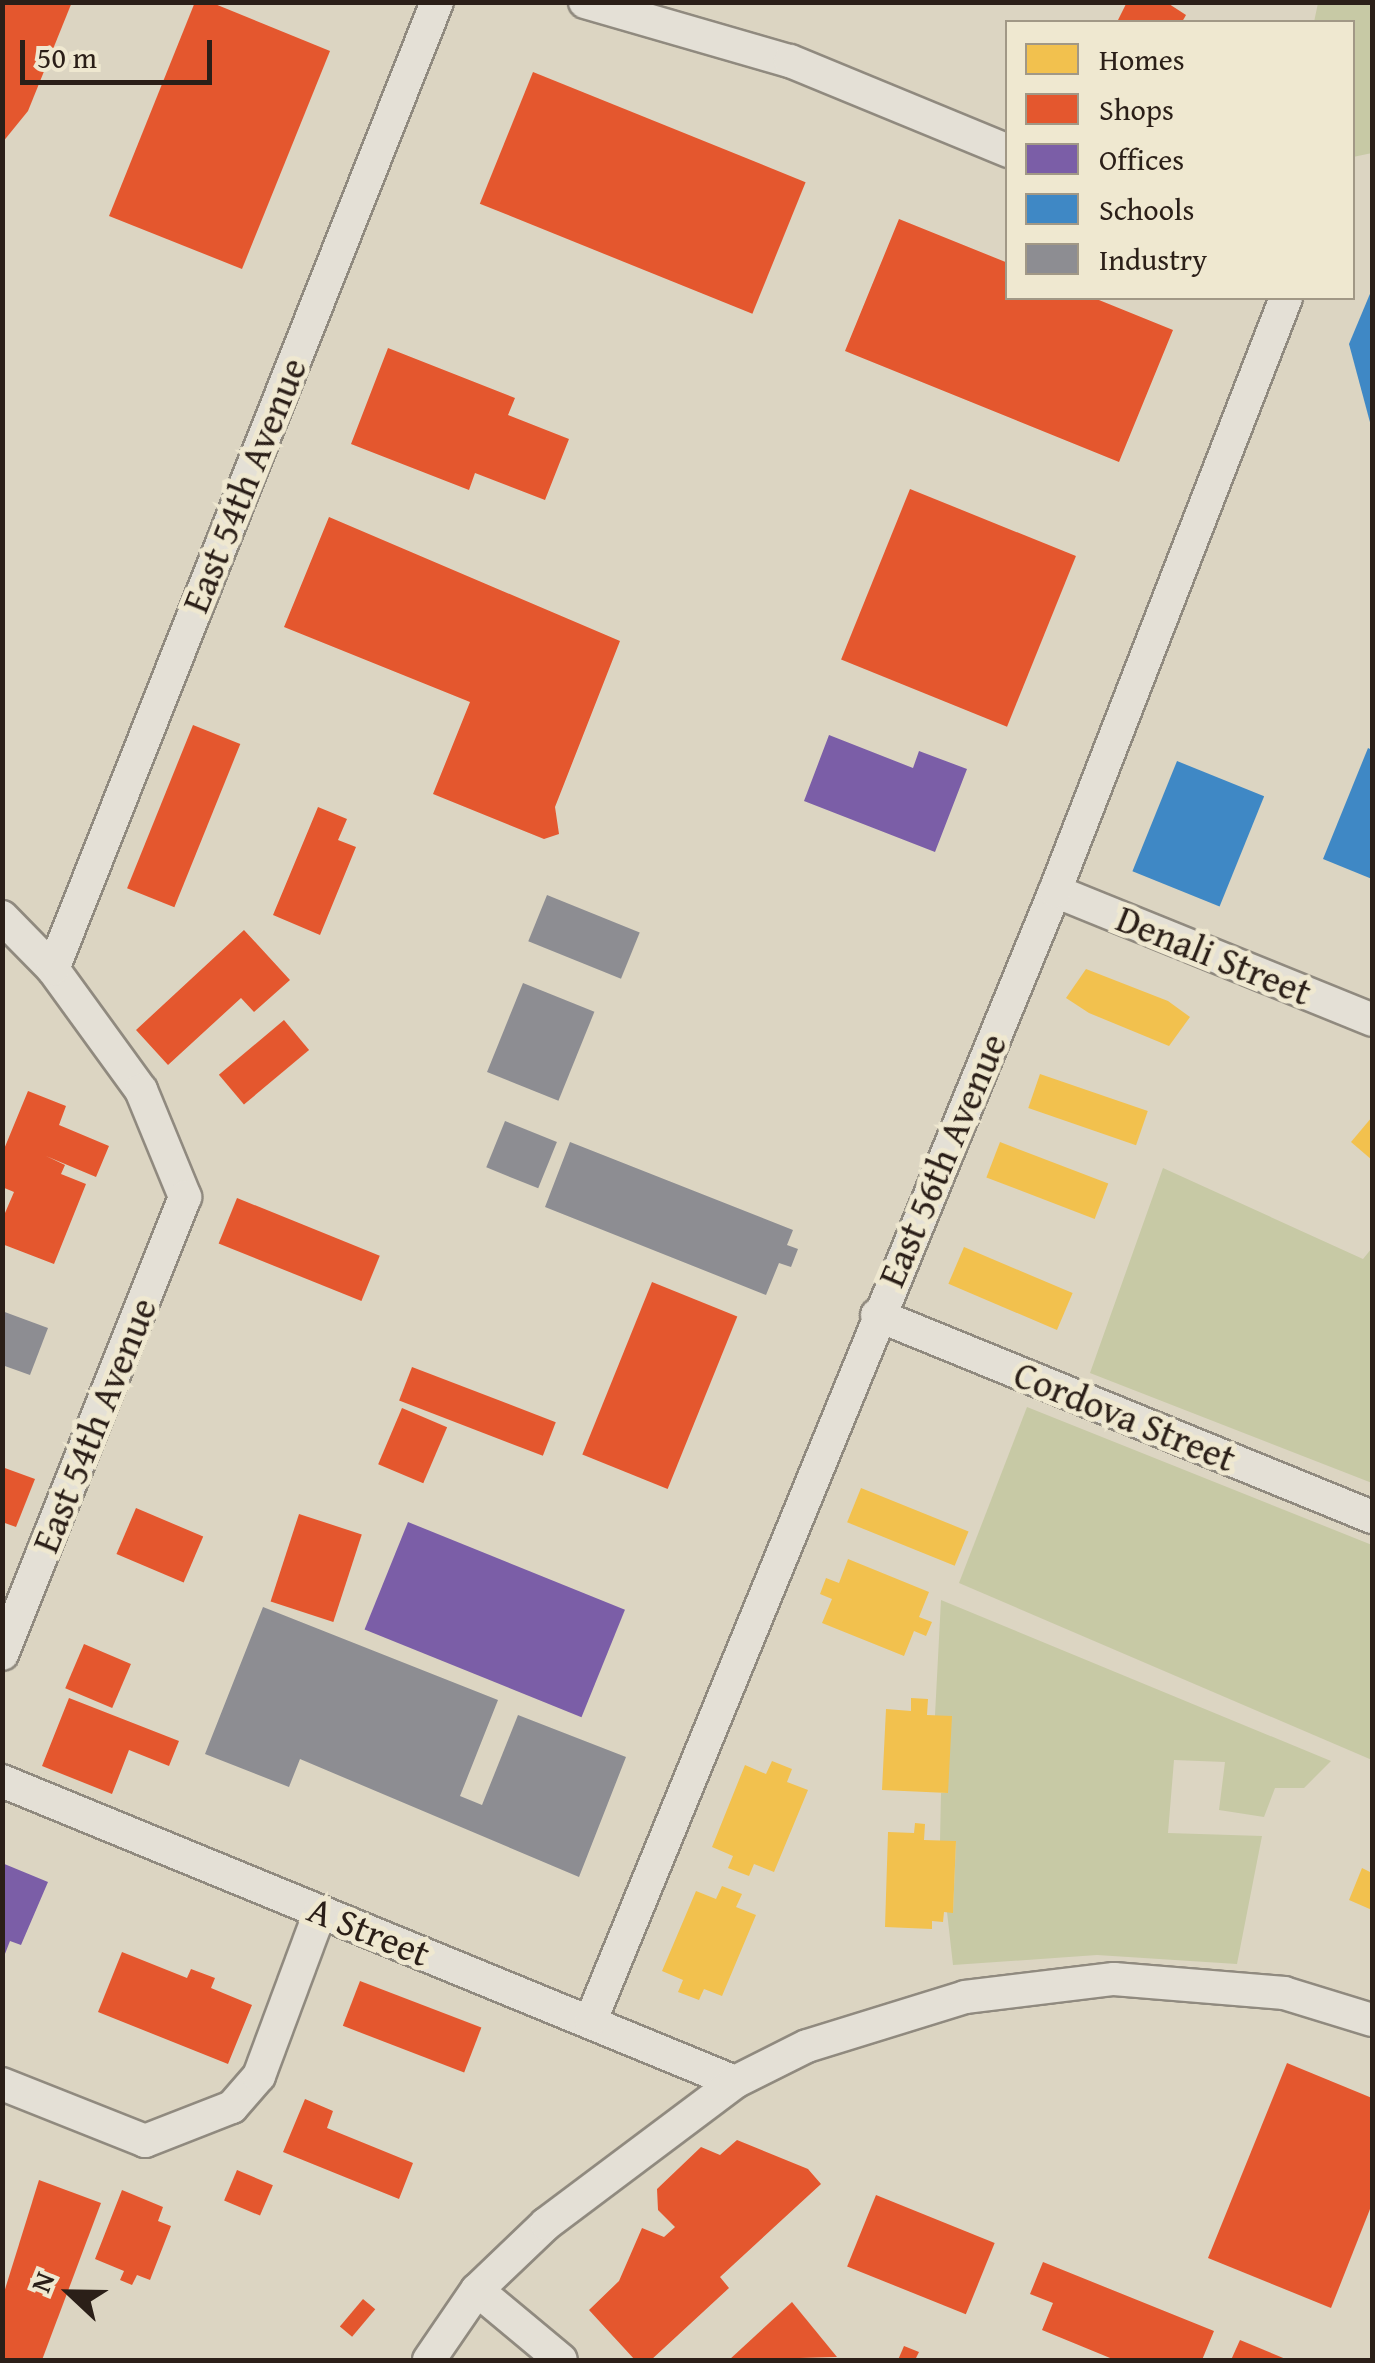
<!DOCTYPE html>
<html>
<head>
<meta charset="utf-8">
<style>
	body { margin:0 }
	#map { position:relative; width:1375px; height:2363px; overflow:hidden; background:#dcd5c2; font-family:"Gentium Book Plus",serif }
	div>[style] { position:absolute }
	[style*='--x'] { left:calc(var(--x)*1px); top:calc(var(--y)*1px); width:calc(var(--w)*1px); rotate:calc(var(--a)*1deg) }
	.green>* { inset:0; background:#c7c9a5 }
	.homes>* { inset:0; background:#f2c14e; transform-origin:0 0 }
	.shops>* { inset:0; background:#e4572e; transform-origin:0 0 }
	.offices>* { inset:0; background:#7b5ea7; transform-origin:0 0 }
	.schools>* { inset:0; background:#3f88c5; transform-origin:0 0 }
	.industry>* { inset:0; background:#8d8d92; transform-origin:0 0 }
	.roads { filter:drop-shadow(2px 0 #908a7f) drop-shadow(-2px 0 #908a7f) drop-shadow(0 2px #908a7f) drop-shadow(0 -2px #908a7f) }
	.minor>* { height:32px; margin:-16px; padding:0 16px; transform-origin:16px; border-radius:16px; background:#e4e0d6 }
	span { translate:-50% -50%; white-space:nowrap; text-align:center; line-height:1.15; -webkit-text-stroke:10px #efe8d0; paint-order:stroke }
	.street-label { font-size:38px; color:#2b1f18 }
	.frame { position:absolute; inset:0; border:5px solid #2b1f18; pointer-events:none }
	.legend { position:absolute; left:1005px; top:20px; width:350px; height:280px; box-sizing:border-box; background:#efe8d0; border:2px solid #a19886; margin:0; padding:12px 18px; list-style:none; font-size:30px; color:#2b1f18 }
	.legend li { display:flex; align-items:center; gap:20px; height:50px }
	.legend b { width:50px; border:2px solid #a19886 }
	.north { position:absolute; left:20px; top:2243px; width:100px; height:100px; -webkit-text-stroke:8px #efe8d0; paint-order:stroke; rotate:292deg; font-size:28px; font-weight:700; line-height:40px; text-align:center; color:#2b1f18 }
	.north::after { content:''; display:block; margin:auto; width:35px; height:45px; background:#2b1f18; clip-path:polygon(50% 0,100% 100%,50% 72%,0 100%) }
	.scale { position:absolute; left:20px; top:40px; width:192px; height:45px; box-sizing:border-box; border:5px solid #2b1f18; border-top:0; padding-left:12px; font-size:30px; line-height:35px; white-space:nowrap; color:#2b1f18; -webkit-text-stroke:8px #efe8d0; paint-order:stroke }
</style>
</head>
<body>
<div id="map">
	<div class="green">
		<div style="clip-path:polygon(1318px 3px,1372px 3px,1372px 153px,1353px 157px,1352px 22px,1314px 22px)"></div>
		<div style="clip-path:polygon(1163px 1168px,1363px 1259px,1372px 1248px,1372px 1483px,1090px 1373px)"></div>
		<div style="clip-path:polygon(1027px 1407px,1372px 1545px,1372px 1760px,959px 1583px)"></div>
		<div style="clip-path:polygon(941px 1600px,1331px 1761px,1304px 1788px,1275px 1788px,1264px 1817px,1219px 1810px,1225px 1762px,1174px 1760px,1168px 1833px,1262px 1836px,1237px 1964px,1097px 1955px,953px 1965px,947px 1912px,953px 1912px,956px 1842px,940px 1841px,941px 1793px,948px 1793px,935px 1715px)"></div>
	</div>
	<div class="homes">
		<div style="clip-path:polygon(1086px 969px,1168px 1001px,1190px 1017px,1169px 1046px,1089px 1013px,1066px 998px)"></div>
		<div style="left:1040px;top:1074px;width:114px;height:36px;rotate:19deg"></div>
		<div style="clip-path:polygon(1372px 1117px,1372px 1160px,1351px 1142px)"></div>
		<div style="left:1000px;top:1142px;width:116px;height:38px;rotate:21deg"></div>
		<div style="left:964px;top:1247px;width:118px;height:40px;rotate:23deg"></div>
		<div style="left:861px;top:1488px;width:116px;height:37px;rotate:22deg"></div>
		<div style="clip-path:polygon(848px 1559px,929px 1592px,919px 1617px,932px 1622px,926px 1636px,914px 1631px,904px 1656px,822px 1623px,832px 1599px,820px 1594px,826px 1578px,839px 1583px)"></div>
		<div style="clip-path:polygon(911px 1698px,928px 1699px,927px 1715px,952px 1716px,948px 1793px,882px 1790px,886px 1709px,911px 1711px)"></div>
		<div style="clip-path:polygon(772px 1761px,792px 1769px,787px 1782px,808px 1790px,774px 1872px,754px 1864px,749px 1876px,728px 1868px,733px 1856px,712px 1847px,745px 1765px,766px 1774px)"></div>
		<div style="clip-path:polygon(915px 1823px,925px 1824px,924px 1840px,956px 1841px,953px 1913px,944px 1912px,943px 1922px,932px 1921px,932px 1929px,885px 1927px,888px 1832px,914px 1833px)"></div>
		<div style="clip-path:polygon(1362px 1868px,1372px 1873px,1372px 1910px,1349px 1900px)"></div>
		<div style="clip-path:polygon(722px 1886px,742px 1894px,736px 1907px,756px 1915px,722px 1996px,704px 1989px,699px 2000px,678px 1992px,683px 1980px,662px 1971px,696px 1891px,716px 1899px)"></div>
	</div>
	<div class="shops">
		<div style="clip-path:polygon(2px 2px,72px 2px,28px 111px,2px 143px)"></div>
		<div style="clip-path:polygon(195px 2px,210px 2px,330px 51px,242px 269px,109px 216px)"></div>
		<div style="clip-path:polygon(1127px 2px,1166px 2px,1186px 15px,1182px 22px,1117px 22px)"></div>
		<div style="left:533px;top:72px;width:294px;height:142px;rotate:22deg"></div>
		<div style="clip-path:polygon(899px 219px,1008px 263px,1008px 298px,1094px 298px,1173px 330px,1119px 462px,845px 351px)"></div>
		<div style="clip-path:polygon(388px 348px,515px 398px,508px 415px,569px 439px,545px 500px,475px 473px,469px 490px,351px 444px)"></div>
		<div style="left:910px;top:489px;width:179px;height:184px;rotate:22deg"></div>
		<div style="clip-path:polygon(329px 517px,620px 641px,555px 807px,559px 834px,544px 839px,433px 794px,470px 702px,284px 627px)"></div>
		<div style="left:193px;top:725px;width:51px;height:176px;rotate:22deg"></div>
		<div style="clip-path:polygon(318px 807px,347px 819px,338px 840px,356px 847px,320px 935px,273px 915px)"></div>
		<div style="clip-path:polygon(244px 930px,290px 980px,254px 1012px,241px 998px,168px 1065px,136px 1030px)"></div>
		<div style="left:284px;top:1020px;width:39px;height:85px;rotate:50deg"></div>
		<div style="clip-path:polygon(28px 1091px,66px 1106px,59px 1125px,109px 1146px,96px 1177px,46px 1156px,65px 1165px,61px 1174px,86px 1184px,54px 1264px,2px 1244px,2px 1220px,14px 1192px,2px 1187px,2px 1154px)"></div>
		<div style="left:237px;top:1198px;width:154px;height:49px;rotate:22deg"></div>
		<div style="left:652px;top:1282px;width:92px;height:186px;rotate:22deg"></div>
		<div style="left:412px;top:1367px;width:154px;height:36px;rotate:21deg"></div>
		<div style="left:402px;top:1408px;width:49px;height:61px;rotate:23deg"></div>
		<div style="clip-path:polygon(2px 1467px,35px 1479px,16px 1527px,2px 1522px)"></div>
		<div style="left:136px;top:1508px;width:73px;height:50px;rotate:23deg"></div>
		<div style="left:299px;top:1514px;width:66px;height:92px;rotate:18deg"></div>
		<div style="left:84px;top:1644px;width:51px;height:48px;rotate:23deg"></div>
		<div style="clip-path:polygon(69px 1698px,179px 1741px,169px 1766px,129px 1750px,112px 1794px,42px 1766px)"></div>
		<div style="clip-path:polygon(122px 1952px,187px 1978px,191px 1969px,215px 1978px,211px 1988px,252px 2005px,228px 2064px,98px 2012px)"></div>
		<div style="left:360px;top:1981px;width:130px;height:48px;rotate:21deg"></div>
		<div style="clip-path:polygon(1287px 2063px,1372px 2098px,1372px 2204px,1331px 2308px,1208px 2258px)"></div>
		<div style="clip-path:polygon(305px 2099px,333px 2111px,327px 2128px,413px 2163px,399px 2199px,283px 2152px)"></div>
		<div style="clip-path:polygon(737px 2140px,808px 2169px,821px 2184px,720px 2277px,729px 2288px,651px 2360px,635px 2360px,589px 2310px,619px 2281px,642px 2228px,664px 2237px,675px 2227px,658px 2210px,657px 2189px,701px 2147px,720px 2155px)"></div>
		<div style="left:237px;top:2170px;width:39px;height:33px;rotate:23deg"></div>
		<div style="clip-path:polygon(39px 2180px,101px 2203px,42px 2360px,2px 2360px,2px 2299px)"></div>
		<div style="clip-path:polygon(122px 2190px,163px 2207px,158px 2221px,171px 2226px,150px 2280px,137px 2275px,132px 2285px,120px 2280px,124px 2271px,95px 2259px)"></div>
		<div style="left:876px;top:2195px;width:128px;height:77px;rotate:22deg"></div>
		<div style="clip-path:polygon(1043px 2262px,1214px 2331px,1202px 2360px,1115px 2360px,1042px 2330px,1053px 2303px,1030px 2294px)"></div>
		<div style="left:363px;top:2299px;width:16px;height:36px;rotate:40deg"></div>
		<div style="clip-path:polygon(792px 2302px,837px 2357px,729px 2360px)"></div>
		<div style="clip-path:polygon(1240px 2340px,1288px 2360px,1231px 2360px)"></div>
		<div style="clip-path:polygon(904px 2346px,919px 2352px,915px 2360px,898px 2360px)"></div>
	</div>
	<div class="offices">
		<div style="clip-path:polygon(829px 735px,913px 768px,919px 751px,967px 769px,935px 852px,804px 801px)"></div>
		<div style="left:408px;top:1522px;width:234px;height:116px;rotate:22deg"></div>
		<div style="clip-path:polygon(2px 1863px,48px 1882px,21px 1945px,10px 1941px,3px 1959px)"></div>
	</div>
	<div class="schools">
		<div style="clip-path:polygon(1372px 289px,1372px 426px,1371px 426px,1349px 344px)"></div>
		<div style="clip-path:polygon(1368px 748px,1372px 750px,1372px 879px,1323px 859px)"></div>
		<div style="left:1177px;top:761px;width:94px;height:119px;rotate:22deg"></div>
	</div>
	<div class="industry">
		<div style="left:547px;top:895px;width:100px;height:50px;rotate:22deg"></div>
		<div style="left:523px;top:983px;width:77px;height:96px;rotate:22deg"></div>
		<div style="left:505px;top:1121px;width:56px;height:50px;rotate:22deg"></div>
		<div style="clip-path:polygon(570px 1142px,793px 1230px,787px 1245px,798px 1249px,791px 1267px,779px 1263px,766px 1295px,545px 1207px)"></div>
		<div style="clip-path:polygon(2px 1311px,48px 1328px,30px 1375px,2px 1365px)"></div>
		<div style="clip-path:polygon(263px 1607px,498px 1700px,460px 1796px,482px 1805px,518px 1715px,626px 1757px,579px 1877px,300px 1759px,289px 1787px,205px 1754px)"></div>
	</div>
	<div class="roads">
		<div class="minor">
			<div style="--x:585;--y:2;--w:213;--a:16.1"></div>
			<div style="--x:790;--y:61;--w:236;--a:22.4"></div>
			<div style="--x:1055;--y:891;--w:342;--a:22.1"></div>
			<div style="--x:2;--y:917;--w:73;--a:45.6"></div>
			<div style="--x:53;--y:969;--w:150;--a:54"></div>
			<div style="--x:141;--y:1090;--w:116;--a:67.6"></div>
			<div style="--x:185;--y:1197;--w:492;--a:111.8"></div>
			<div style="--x:53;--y:969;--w:1040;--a:-68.34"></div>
			<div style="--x:877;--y:1315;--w:535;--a:22.2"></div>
			<div style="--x:2;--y:1781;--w:792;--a:22.33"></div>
			<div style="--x:591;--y:2020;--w:1221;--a:-67.66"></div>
			<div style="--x:1055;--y:891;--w:636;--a:-68.72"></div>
			<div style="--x:2;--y:2084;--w:154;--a:21.7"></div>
			<div style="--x:145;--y:2141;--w:93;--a:-21.3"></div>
			<div style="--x:232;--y:2107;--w:41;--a:-48.9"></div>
			<div style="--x:259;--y:2076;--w:175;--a:-69.6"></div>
			<div style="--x:477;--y:2290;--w:109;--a:39.8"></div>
			<div style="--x:429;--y:2360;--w:85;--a:-55.6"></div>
			<div style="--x:477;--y:2290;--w:95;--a:-43.7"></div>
			<div style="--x:546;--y:2224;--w:236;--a:-36.9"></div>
			<div style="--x:735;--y:2082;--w:80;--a:-26.6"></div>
			<div style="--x:807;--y:2046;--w:165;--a:-17.2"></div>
			<div style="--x:965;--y:1997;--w:150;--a:-6.9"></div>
			<div style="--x:1114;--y:1979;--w:171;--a:4.7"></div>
			<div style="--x:1284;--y:1993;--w:92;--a:17.1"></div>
		</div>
	</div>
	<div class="street-label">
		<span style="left:244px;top:485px;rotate:-68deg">East 54th Avenue</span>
		<span style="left:1214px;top:955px;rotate:22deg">Denali Street</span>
		<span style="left:942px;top:1160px;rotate:-67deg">East 56th Avenue</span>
		<span style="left:1125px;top:1416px;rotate:22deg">Cordova Street</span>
		<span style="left:94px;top:1425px;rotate:-68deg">East 54th Avenue</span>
		<span style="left:369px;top:1931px;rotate:22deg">A Street</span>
	</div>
	<div class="frame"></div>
	<ul class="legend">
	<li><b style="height:28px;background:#f2c14e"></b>Homes</li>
	<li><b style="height:28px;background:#e4572e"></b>Shops</li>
	<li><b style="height:28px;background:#7b5ea7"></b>Offices</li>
	<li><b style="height:28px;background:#3f88c5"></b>Schools</li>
	<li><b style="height:28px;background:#8d8d92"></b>Industry</li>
	</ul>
	<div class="north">N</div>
	<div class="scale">50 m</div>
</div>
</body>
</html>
